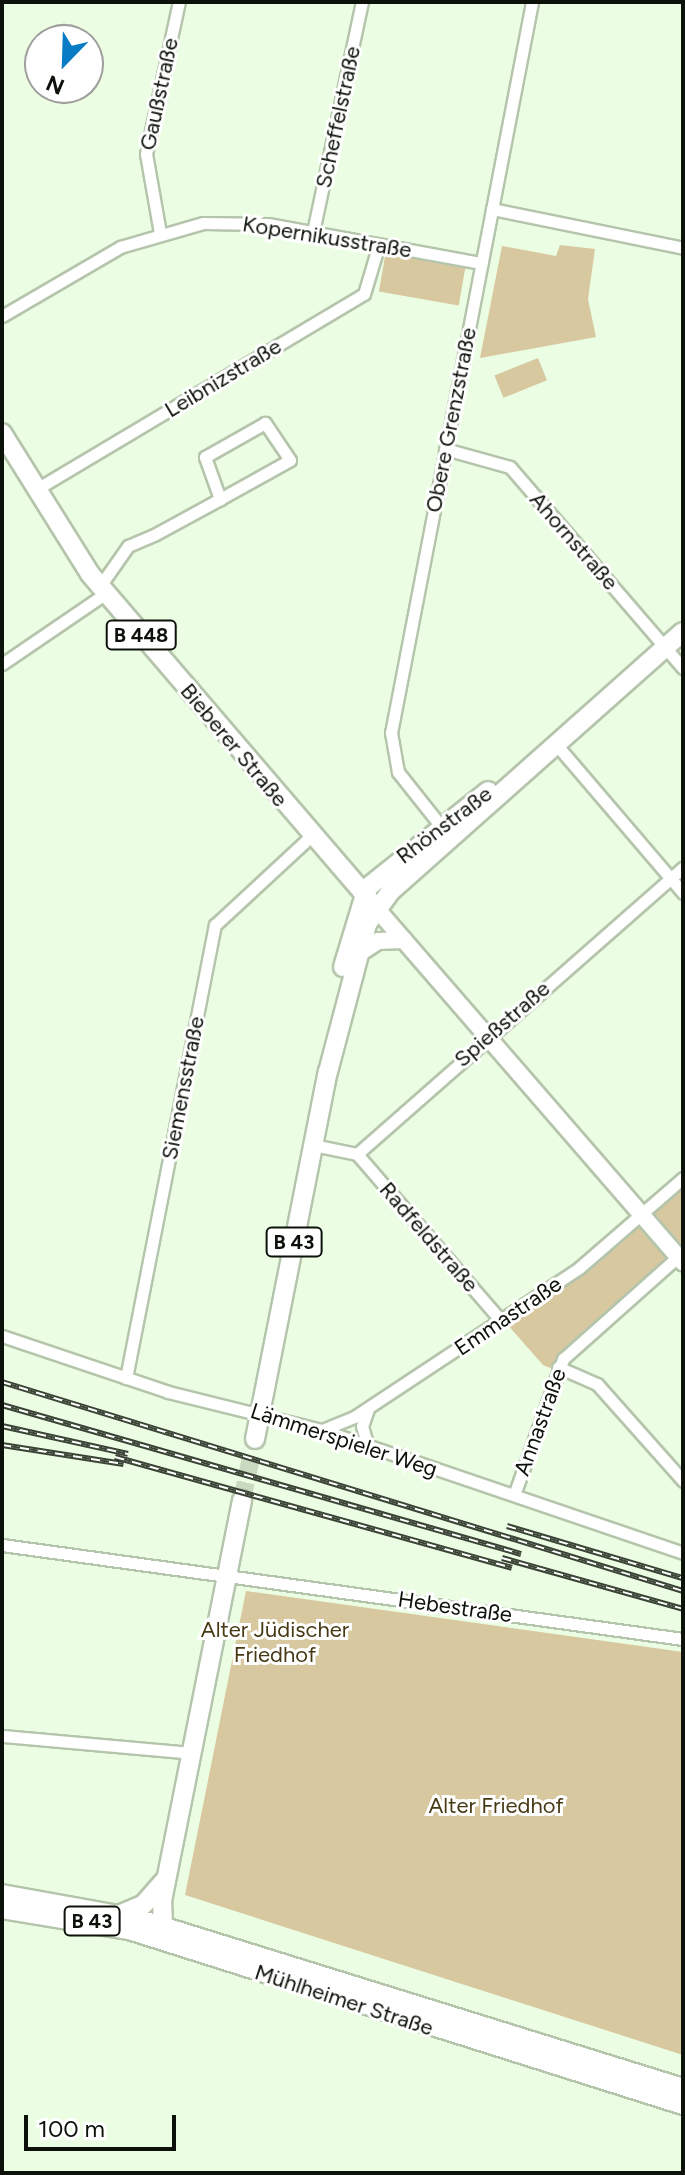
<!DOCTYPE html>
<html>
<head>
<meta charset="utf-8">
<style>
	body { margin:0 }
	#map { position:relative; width:685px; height:2175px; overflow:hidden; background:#ebfde2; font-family:Figtree,sans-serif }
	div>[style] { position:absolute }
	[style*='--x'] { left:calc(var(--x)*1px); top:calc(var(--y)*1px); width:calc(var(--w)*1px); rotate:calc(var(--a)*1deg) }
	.green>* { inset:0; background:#d7c89f; transform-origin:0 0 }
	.primary-tunnel>* { height:18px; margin-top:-9px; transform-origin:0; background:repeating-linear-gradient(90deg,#cadac1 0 18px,transparent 0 27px) }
	.roads { filter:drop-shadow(2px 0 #b5c5ac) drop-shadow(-2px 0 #b5c5ac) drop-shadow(0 2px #b5c5ac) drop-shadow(0 -2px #b5c5ac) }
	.street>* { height:11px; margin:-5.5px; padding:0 5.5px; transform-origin:5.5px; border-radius:5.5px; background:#fff }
	.secondary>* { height:16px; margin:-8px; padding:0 8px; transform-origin:8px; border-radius:8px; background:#fff }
	.primary>* { height:18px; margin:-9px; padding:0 9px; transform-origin:9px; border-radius:9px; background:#fff }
	.rail>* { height:6px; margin-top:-3px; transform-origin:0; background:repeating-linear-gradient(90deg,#fff 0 9px,#3b4337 0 18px); box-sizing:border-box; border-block:2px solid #3b4337 }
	span { translate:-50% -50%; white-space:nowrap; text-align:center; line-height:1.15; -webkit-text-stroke:6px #fff; paint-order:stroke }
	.shield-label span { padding:2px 6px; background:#fff; border:2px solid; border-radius:6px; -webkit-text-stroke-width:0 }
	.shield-label { font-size:20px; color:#0c1209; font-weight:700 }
	.street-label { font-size:22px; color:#0c1209 }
	.park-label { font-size:22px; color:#463913 }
	.frame { position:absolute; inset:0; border:4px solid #0c1209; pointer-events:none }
	.north { position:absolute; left:24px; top:24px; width:80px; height:80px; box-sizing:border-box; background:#fff; border:2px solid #9ea09d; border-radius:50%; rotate:203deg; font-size:22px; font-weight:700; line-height:32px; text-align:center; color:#0c1209 }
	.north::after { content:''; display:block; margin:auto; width:28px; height:36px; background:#087dc6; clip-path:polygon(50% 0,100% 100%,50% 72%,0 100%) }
	.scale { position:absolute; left:24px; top:2115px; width:152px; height:36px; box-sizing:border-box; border:4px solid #0c1209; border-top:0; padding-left:10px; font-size:24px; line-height:28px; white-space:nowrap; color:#0c1209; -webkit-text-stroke:6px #fff; paint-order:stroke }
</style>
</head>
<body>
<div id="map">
	<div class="green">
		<div style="clip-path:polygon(560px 245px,595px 249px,588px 299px,596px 337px,480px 358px,502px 246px,556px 256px)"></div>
		<div style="left:386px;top:251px;width:81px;height:41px;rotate:10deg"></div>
		<div style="left:538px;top:358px;width:24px;height:47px;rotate:68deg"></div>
		<div style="clip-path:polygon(683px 1189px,683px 1241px,550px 1368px,543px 1365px,507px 1324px)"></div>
		<div style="clip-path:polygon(246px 1591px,683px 1652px,683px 2055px,185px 1895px)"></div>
	</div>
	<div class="primary-tunnel">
		<div style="--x:242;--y:1500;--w:62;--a:-78"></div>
	</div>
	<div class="roads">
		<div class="street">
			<div style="--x:492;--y:209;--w:195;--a:11.5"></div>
			<div style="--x:313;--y:232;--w:235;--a:-78"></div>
			<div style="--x:160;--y:233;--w:80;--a:-100"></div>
			<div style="--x:146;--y:154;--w:156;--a:-77.8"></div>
			<div style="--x:2;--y:316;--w:137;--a:-30.3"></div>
			<div style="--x:120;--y:247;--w:86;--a:-16.1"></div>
			<div style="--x:203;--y:223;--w:65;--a:0.9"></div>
			<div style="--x:268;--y:224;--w:217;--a:10.4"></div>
			<div style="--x:445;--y:449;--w:67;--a:15.5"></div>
			<div style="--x:510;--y:467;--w:265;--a:49.3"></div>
			<div style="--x:35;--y:490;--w:383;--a:-30.8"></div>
			<div style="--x:364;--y:294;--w:52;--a:-73.3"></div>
			<div style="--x:100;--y:586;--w:49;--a:-55"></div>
			<div style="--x:128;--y:546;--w:28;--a:-23"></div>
			<div style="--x:154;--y:535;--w:75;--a:-28.6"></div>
			<div style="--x:220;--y:499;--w:80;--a:-29.1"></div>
			<div style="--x:290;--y:460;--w:45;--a:-124"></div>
			<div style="--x:265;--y:423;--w:69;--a:150.5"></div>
			<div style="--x:205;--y:457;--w:45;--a:70.3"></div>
			<div style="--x:2;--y:664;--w:126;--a:-34.3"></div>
			<div style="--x:555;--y:743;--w:197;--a:49.5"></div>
			<div style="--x:440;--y:825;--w:68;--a:-128.4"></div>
			<div style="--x:398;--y:772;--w:40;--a:-100"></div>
			<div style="--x:391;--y:733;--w:744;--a:-79.08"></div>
			<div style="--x:313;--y:1145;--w:45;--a:11.6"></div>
			<div style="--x:357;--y:1154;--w:434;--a:-41.3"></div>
			<div style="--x:357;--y:1154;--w:221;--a:49.2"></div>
			<div style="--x:2;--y:1336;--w:175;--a:18.6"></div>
			<div style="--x:168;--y:1392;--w:159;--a:13.9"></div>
			<div style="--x:322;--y:1430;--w:381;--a:18.8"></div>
			<div style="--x:558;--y:1367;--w:43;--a:23.6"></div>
			<div style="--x:597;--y:1384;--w:130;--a:48.4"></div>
			<div style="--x:126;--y:1378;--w:462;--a:-78.9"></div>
			<div style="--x:215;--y:925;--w:129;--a:-42.8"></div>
			<div style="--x:368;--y:1409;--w:18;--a:109"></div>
			<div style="--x:362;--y:1426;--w:25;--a:74"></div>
			<div style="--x:322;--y:1430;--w:35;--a:-22"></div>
			<div style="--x:354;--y:1417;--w:270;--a:-33.5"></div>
			<div style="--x:579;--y:1268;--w:138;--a:-40.9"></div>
			<div style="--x:514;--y:1495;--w:145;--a:-70.2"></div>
			<div style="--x:563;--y:1359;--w:161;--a:-41.7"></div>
			<div style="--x:2;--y:1545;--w:687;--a:7.86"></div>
			<div style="--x:2;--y:1736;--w:190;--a:5.1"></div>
		</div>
		<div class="secondary">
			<div style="--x:376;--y:908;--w:469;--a:49.1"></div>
			<div style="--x:358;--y:954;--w:24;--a:-33"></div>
			<div style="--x:378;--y:941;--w:26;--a:-2"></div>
		</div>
		<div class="primary">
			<div style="--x:2;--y:433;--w:166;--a:58"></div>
			<div style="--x:90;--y:574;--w:440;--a:49.4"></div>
			<div style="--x:343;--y:967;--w:83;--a:-73.1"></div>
			<div style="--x:367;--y:888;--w:155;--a:-38.7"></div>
			<div style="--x:255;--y:1439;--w:374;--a:-78.8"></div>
			<div style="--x:328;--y:1072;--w:153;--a:-75.2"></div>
			<div style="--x:367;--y:924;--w:41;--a:-54"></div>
			<div style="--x:391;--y:891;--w:390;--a:-41.6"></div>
			<div style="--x:2;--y:1894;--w:139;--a:10.3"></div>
			<div style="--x:139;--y:1919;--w:570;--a:17.26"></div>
			<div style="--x:2;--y:1909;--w:129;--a:9.4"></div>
			<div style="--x:129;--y:1930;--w:581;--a:17.53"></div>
			<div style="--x:121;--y:1914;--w:25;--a:-23"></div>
			<div style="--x:144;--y:1904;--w:32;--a:-49"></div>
			<div style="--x:163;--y:1926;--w:25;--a:-92"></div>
			<div style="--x:162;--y:1901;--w:409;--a:-78.7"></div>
		</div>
	</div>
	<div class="rail">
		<div style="--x:2;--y:1382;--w:712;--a:17.06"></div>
		<div style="--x:2;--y:1405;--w:540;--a:16.02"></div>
		<div style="--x:2;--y:1426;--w:129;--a:12.5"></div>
		<div style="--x:2;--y:1445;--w:123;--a:8.9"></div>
		<div style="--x:115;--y:1457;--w:412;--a:15.6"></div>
		<div style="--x:507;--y:1526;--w:184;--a:16.5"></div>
		<div style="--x:502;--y:1558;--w:188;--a:15.7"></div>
	</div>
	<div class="shield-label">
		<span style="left:141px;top:635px">B 448</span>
		<span style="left:294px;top:1242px">B 43</span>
		<span style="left:92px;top:1921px">B 43</span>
	</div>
	<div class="street-label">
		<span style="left:159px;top:94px;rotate:-78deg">Gaußstraße</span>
		<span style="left:338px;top:117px;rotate:-78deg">Scheffelstraße</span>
		<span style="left:327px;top:237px;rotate:9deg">Kopernikusstraße</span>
		<span style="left:223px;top:378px;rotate:-31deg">Leibnizstraße</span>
		<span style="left:451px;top:420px;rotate:-79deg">Obere Grenzstraße</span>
		<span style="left:574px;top:541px;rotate:49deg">Ahornstraße</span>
		<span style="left:234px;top:745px;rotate:50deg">Bieberer Straße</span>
		<span style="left:444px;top:825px;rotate:-37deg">Rhönstraße</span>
		<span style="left:502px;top:1024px;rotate:-41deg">Spießstraße</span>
		<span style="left:183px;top:1088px;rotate:-79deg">Siemensstraße</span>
		<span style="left:429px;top:1237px;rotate:49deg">Radfeldstraße</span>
		<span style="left:508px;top:1316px;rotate:-34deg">Emmastraße</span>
		<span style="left:540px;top:1422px;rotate:-70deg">Annastraße</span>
		<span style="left:344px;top:1440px;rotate:18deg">Lämmerspieler Weg</span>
		<span style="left:455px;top:1607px;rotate:8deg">Hebestraße</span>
		<span style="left:344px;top:2000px;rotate:18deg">Mühlheimer Straße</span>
	</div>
	<div class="park-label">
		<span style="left:275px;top:1642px">Alter Jüdischer<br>Friedhof</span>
		<span style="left:496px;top:1806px">Alter Friedhof</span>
	</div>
	<div class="frame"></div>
	<div class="north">N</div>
	<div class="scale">100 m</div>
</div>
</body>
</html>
